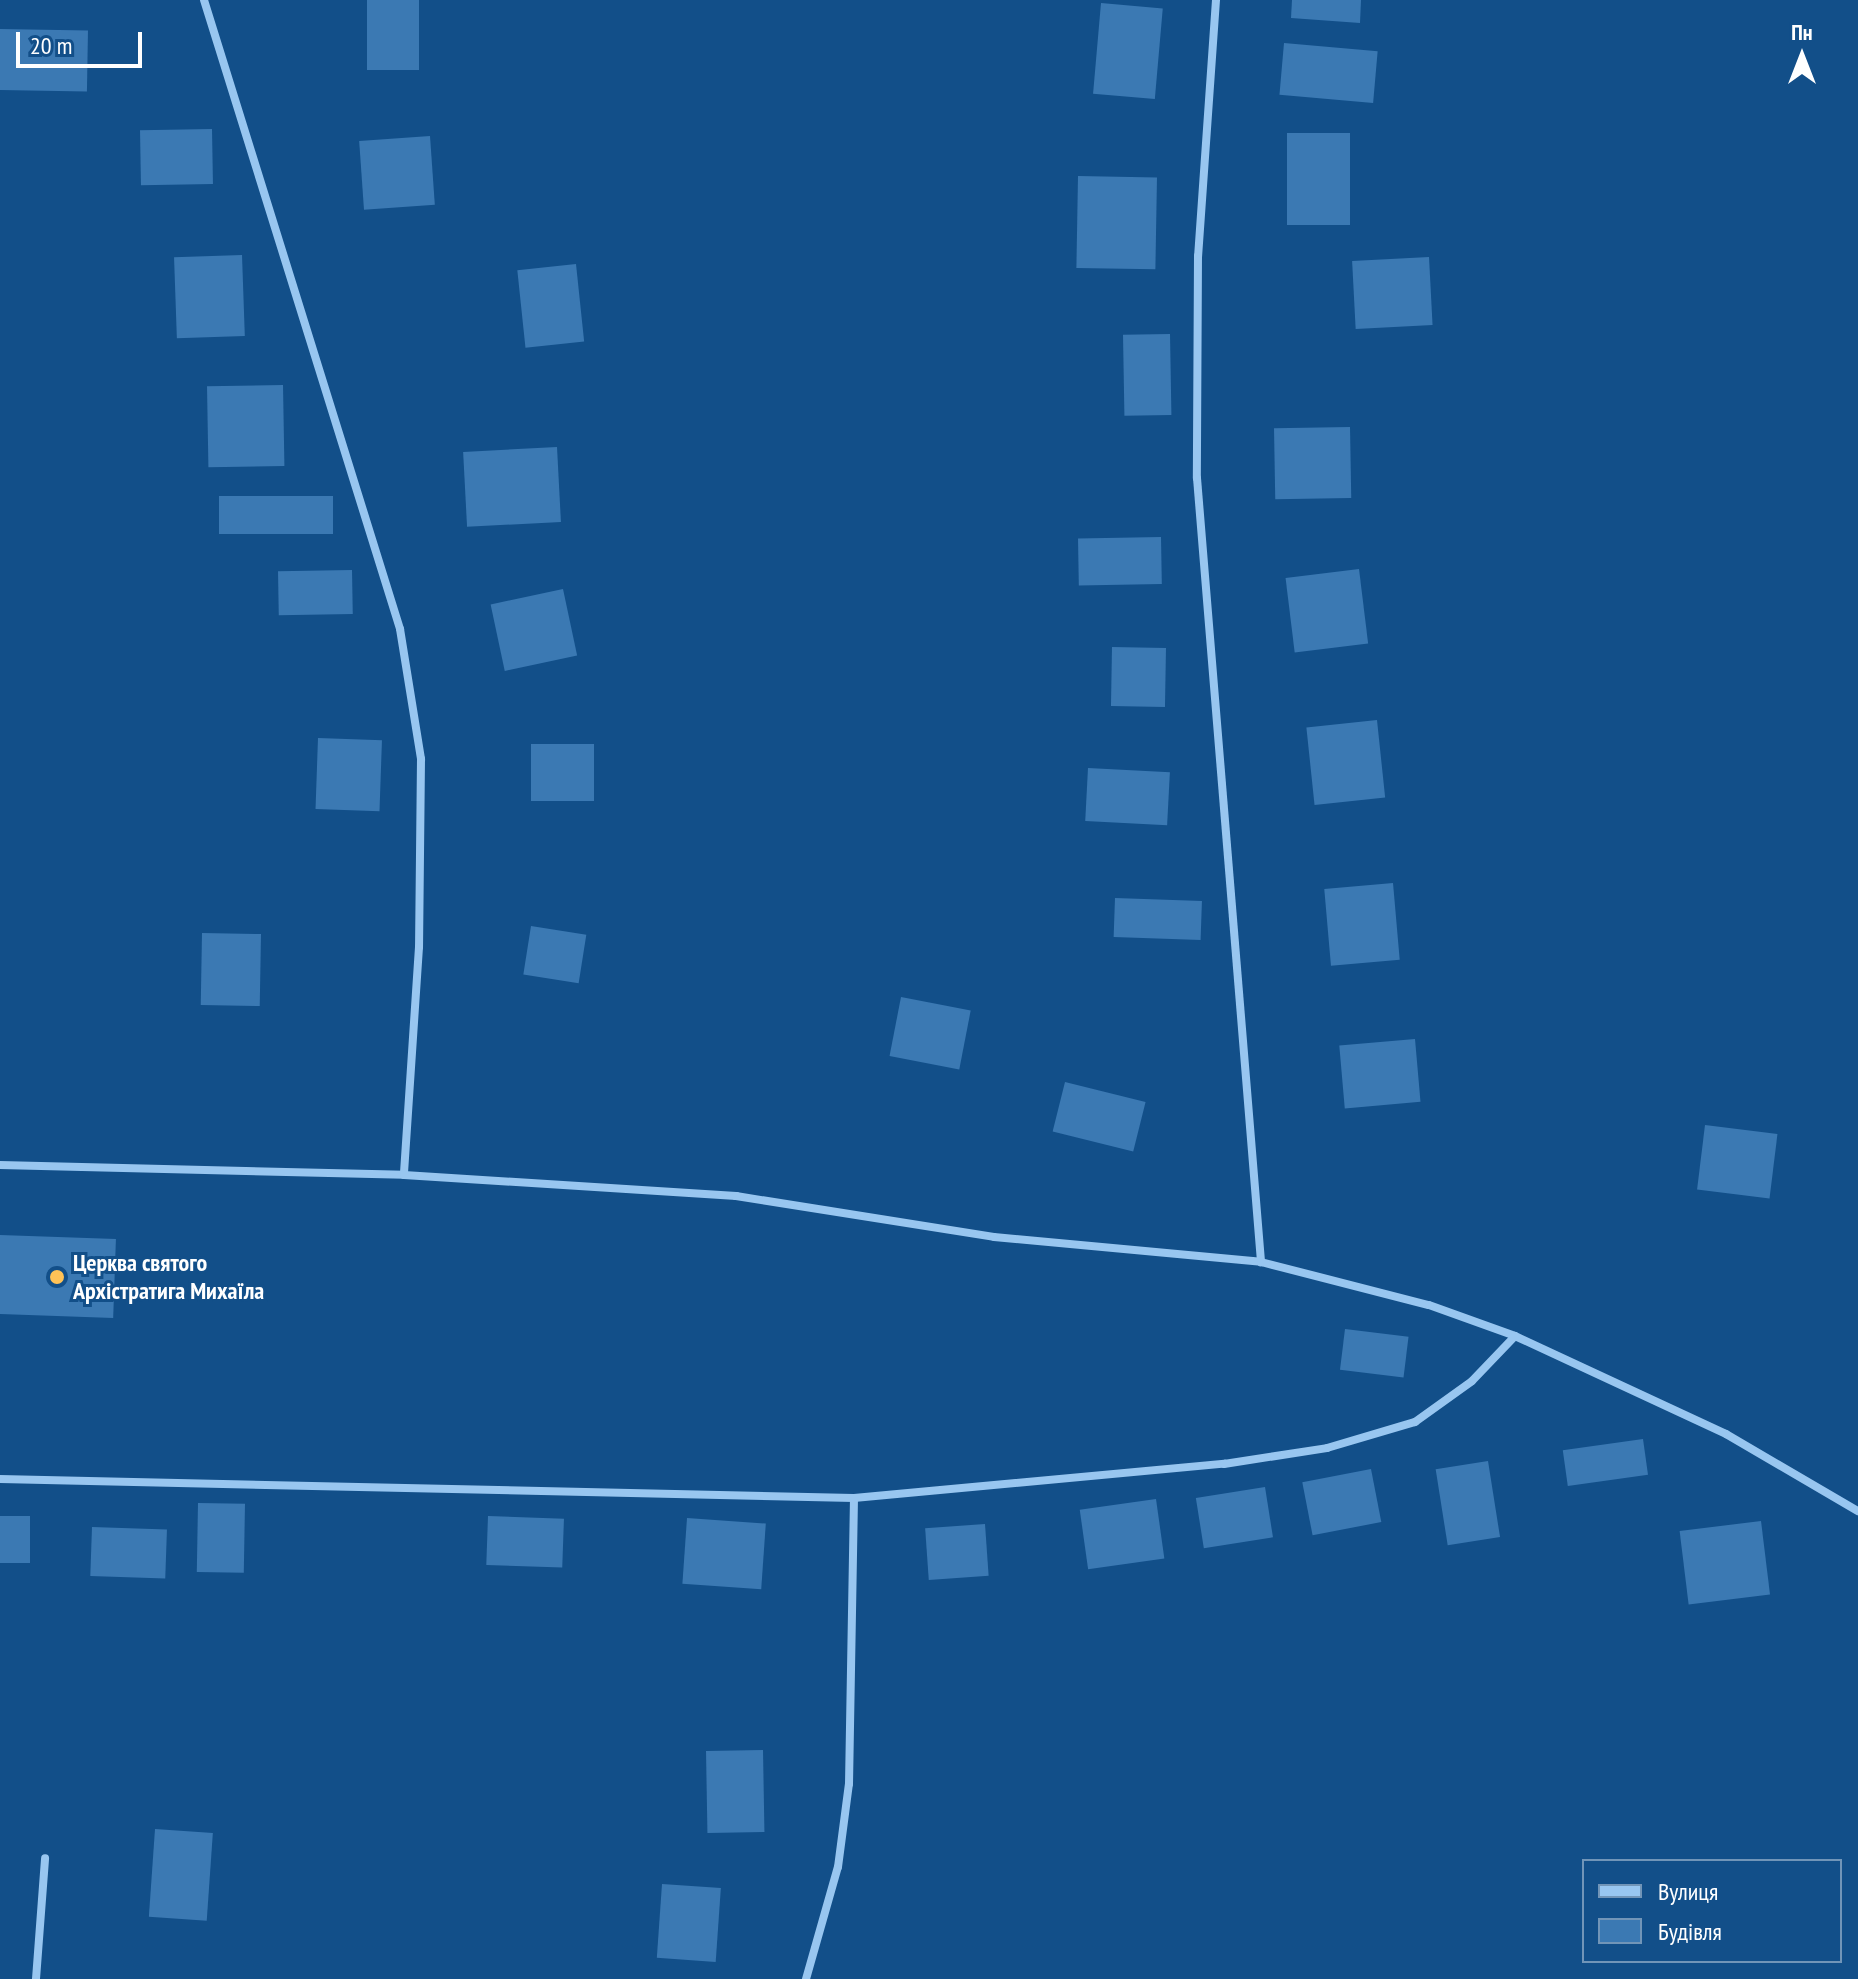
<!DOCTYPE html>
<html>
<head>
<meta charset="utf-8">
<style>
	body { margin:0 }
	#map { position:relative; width:1858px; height:1979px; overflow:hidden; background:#124f89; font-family:"PT Sans Narrow",sans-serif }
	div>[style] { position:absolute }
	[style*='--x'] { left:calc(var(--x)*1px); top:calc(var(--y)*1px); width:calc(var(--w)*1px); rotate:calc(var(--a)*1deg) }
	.building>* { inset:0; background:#3b79b3; transform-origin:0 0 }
	.minor>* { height:8px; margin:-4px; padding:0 4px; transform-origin:4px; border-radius:4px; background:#98c6f0 }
	.dots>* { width:22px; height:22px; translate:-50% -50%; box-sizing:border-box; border:4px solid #124f89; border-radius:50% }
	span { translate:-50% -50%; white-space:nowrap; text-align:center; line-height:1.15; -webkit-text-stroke:6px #124f89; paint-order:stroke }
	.poi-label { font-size:24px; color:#fff; font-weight:700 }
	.left { translate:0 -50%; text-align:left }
	.legend { position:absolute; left:1582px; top:1859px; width:260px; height:104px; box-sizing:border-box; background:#124f89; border:2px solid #7195b8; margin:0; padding:10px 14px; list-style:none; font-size:24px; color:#fff }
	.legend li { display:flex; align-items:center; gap:16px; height:40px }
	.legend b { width:40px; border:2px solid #7195b8 }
	.north { position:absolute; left:1762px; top:16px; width:80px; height:80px; -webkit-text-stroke:6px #124f89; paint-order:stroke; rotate:0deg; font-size:22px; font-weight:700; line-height:32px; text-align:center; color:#fff }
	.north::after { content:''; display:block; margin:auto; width:28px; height:36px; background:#fff; clip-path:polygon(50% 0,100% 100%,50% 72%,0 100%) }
	.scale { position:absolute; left:16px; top:32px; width:126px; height:36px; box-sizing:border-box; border:4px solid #fff; border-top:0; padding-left:10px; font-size:24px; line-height:28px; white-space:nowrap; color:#fff; -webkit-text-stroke:6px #124f89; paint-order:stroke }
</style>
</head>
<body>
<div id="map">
	<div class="building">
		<div style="left:367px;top:0;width:52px;height:70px"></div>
		<div style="clip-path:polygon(1292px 0,1361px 0,1360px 23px,1291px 18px)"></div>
		<div style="left:1101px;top:3px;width:62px;height:91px;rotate:5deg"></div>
		<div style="left:0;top:29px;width:88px;height:61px;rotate:1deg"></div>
		<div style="left:1284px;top:43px;width:94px;height:52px;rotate:5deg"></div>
		<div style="left:212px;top:129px;width:55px;height:72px;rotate:89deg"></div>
		<div style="left:1287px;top:133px;width:63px;height:92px"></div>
		<div style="left:430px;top:136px;width:69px;height:71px;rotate:86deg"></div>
		<div style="left:1078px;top:176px;width:79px;height:92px;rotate:1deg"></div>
		<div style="left:242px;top:255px;width:81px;height:68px;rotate:88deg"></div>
		<div style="left:1429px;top:257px;width:68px;height:77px;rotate:87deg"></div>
		<div style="left:576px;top:264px;width:78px;height:59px;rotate:84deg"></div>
		<div style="left:1170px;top:334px;width:81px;height:47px;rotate:89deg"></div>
		<div style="left:283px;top:385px;width:81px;height:76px;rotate:89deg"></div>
		<div style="left:1350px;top:427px;width:71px;height:76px;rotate:89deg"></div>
		<div style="left:557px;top:447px;width:75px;height:94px;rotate:87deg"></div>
		<div style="left:219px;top:496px;width:114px;height:38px"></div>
		<div style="left:1161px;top:537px;width:47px;height:83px;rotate:89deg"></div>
		<div style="left:1359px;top:569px;width:75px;height:74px;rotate:83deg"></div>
		<div style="left:352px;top:570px;width:44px;height:74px;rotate:89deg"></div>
		<div style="left:563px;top:589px;width:68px;height:74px;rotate:78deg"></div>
		<div style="left:1112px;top:647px;width:54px;height:59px;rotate:1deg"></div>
		<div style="left:1377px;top:720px;width:78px;height:71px;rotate:84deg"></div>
		<div style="left:318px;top:738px;width:64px;height:71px;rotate:2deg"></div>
		<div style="left:531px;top:744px;width:63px;height:57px"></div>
		<div style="left:1088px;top:768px;width:82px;height:53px;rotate:3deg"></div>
		<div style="left:1393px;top:883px;width:77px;height:69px;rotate:85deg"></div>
		<div style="left:1115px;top:898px;width:87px;height:39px;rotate:2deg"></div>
		<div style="left:531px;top:926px;width:56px;height:49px;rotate:9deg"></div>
		<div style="left:202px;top:933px;width:59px;height:72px;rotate:1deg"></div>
		<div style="left:901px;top:997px;width:71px;height:60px;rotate:11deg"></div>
		<div style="left:1415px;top:1039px;width:63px;height:76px;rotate:85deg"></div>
		<div style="left:1065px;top:1082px;width:83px;height:51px;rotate:14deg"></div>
		<div style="left:1705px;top:1125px;width:73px;height:65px;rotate:7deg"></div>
		<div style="left:0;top:1235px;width:116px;height:79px;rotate:2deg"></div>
		<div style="left:1345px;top:1329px;width:64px;height:41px;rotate:7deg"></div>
		<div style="left:1643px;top:1439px;width:36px;height:81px;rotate:82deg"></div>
		<div style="left:1488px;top:1461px;width:77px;height:53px;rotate:81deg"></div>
		<div style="left:1371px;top:1469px;width:54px;height:70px;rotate:79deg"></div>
		<div style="left:1265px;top:1487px;width:51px;height:70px;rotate:81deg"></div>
		<div style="left:1156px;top:1499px;width:60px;height:77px;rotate:82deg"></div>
		<div style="left:198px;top:1503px;width:47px;height:69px;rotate:1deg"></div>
		<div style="left:0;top:1516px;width:30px;height:47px"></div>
		<div style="left:488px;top:1516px;width:76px;height:49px;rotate:2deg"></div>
		<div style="left:687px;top:1518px;width:79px;height:66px;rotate:4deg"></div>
		<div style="left:1761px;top:1521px;width:74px;height:82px;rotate:83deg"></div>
		<div style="left:985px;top:1524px;width:52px;height:60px;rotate:86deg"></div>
		<div style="left:92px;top:1527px;width:75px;height:49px;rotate:2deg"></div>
		<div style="left:763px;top:1750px;width:82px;height:57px;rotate:89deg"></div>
		<div style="left:155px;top:1829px;width:58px;height:88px;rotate:4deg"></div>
		<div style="left:662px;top:1884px;width:59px;height:74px;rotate:4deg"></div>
	</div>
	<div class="minor">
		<div style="--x:204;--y:0;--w:659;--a:72.69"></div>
		<div style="--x:400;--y:629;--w:132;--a:80.8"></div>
		<div style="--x:421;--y:759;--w:188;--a:90.6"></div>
		<div style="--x:419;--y:947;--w:228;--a:93.8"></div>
		<div style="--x:1216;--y:0;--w:257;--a:94"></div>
		<div style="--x:1198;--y:256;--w:222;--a:90.3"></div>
		<div style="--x:1197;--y:478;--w:787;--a:85.33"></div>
		<div style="--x:0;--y:1165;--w:404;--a:1.4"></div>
		<div style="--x:404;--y:1175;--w:333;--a:3.6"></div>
		<div style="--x:736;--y:1196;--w:261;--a:9"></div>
		<div style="--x:994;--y:1237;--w:268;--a:5.3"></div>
		<div style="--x:1261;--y:1262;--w:173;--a:14.4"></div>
		<div style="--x:1429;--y:1305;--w:91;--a:19.8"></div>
		<div style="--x:1515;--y:1336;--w:233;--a:24.9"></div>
		<div style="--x:1726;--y:1434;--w:153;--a:30.3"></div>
		<div style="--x:0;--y:1479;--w:854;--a:1.27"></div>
		<div style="--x:854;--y:1498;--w:372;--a:-5.3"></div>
		<div style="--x:1224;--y:1464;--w:104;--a:-8.8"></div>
		<div style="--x:1327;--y:1448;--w:92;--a:-16.5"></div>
		<div style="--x:1415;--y:1422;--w:70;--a:-35.7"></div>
		<div style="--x:1472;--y:1381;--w:62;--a:-46.3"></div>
		<div style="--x:36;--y:1979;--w:121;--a:-85.7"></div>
		<div style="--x:806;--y:1979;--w:116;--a:-74.1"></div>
		<div style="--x:838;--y:1867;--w:84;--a:-82.5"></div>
		<div style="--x:849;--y:1784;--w:286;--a:-89"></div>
	</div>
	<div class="dots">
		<div style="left:57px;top:1277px;background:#ffc257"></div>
	</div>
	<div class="poi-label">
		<span class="left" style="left:73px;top:1277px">Церква святого<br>Архістратига Михаїла</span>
	</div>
	<ul class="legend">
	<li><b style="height:10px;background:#98c6f0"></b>Вулиця</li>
	<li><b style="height:22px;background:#3b79b3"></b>Будівля</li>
	</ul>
	<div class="north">Пн</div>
	<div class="scale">20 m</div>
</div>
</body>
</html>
